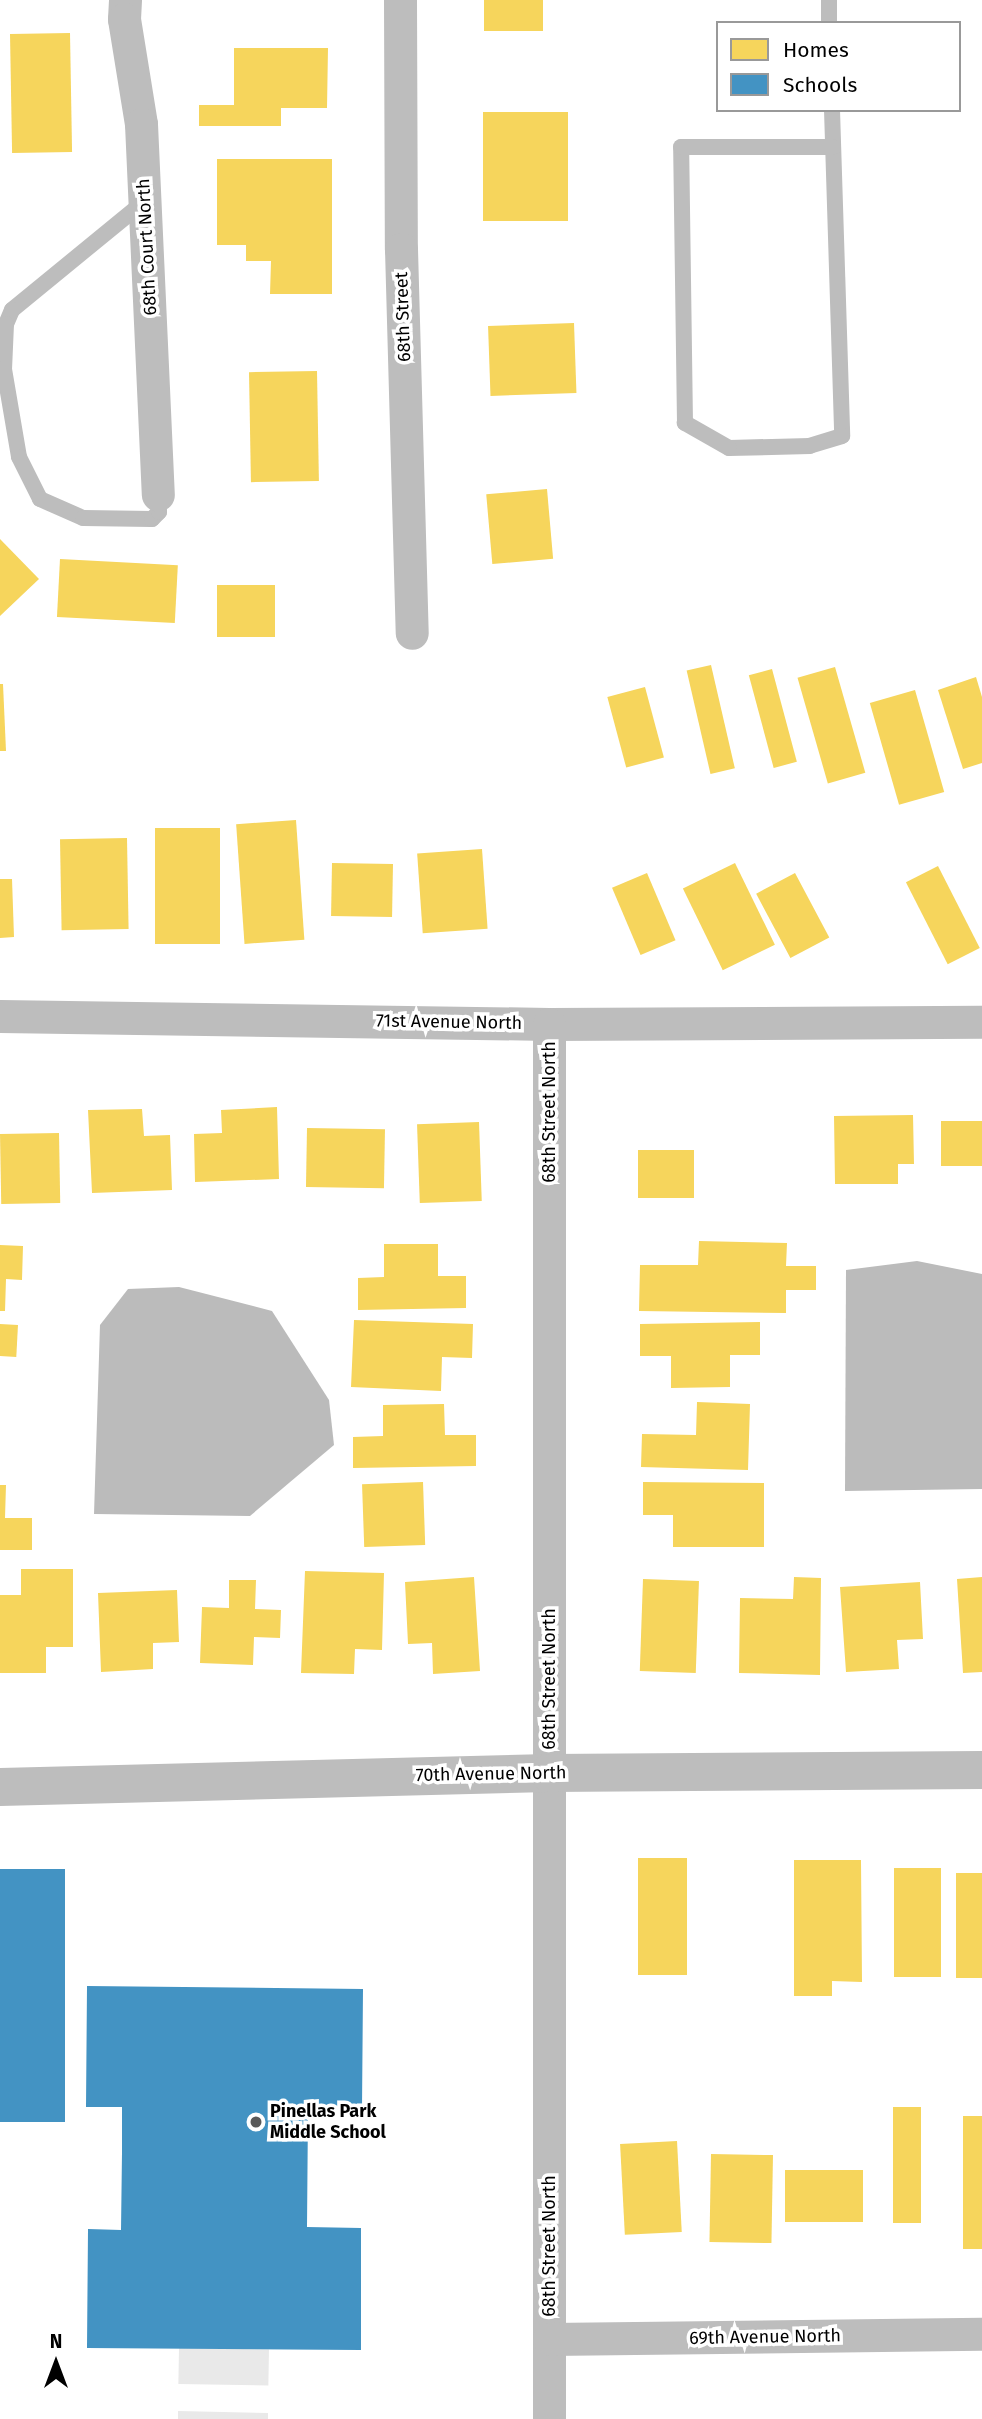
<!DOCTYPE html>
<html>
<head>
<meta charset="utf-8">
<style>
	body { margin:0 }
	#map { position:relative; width:982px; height:2419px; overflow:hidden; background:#fff; font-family:"Fira Sans",sans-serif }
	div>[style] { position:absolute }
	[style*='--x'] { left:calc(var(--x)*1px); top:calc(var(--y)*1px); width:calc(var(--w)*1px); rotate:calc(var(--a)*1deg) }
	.green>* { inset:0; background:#e9e9e9; transform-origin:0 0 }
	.water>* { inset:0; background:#bbb }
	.homes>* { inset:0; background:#f6d55c; transform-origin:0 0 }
	.schools>* { inset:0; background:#4393c3; transform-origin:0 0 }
	.service>* { height:16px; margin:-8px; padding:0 8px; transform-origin:8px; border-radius:8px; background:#bdbdbd }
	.minor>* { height:33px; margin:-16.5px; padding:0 16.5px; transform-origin:16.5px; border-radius:16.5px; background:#bdbdbd }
	.tertiary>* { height:38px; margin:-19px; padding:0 19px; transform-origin:19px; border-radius:19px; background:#bdbdbd }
	.dots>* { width:19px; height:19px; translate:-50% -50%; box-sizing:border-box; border:4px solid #fff; border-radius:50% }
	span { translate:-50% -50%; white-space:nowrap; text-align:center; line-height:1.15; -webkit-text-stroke:7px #fff; paint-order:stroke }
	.street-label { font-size:18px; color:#000 }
	.poi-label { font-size:18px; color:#000; font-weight:700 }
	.left { translate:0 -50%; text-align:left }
	.legend { position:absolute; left:716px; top:21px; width:245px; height:91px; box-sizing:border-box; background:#fff; border:2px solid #999; margin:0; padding:9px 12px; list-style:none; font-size:21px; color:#000 }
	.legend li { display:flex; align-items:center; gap:14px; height:35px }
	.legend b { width:35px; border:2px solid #999 }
	.north { position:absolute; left:21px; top:2328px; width:70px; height:70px; -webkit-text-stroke:5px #fff; paint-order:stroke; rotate:0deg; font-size:19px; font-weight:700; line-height:28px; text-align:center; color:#000 }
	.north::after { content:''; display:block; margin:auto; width:24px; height:32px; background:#000; clip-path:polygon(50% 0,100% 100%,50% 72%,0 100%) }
</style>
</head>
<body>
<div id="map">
	<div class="green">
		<div style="left:179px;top:2348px;width:90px;height:36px;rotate:1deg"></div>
		<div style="clip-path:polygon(178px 2411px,268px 2413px,268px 2419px,178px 2419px)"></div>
	</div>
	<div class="water">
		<div style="clip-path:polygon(917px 1261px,982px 1274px,982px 1489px,845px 1491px,846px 1270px)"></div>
		<div style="clip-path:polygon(179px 1287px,272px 1311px,329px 1400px,334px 1445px,250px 1516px,94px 1514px,100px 1325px,128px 1289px)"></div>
	</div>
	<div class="homes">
		<div style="left:484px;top:0;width:59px;height:31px"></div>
		<div style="left:70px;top:33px;width:119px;height:60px;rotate:89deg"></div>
		<div style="clip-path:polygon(234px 48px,328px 48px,327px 108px,281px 108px,281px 126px,199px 126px,199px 105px,234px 105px)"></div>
		<div style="left:483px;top:112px;width:85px;height:109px"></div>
		<div style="clip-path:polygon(217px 159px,332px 159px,332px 294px,270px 294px,271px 261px,246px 261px,246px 245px,217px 245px)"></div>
		<div style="left:574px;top:323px;width:70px;height:86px;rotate:88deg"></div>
		<div style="left:317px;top:371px;width:110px;height:68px;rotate:89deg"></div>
		<div style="left:547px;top:489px;width:70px;height:61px;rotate:85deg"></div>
		<div style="clip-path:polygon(0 539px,39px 579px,0 616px)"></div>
		<div style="left:60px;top:559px;width:118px;height:58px;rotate:3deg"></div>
		<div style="left:217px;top:585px;width:58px;height:52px"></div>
		<div style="left:711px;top:665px;width:106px;height:25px;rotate:77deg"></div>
		<div style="left:835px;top:667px;width:110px;height:39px;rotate:74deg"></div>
		<div style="left:772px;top:669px;width:96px;height:24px;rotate:75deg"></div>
		<div style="clip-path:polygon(976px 677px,982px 697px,982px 763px,963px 769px,938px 690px)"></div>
		<div style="clip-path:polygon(0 684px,3px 684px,6px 751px,0 751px)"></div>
		<div style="left:645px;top:687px;width:73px;height:39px;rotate:75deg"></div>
		<div style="left:915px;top:690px;width:106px;height:47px;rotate:74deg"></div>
		<div style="left:296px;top:820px;width:120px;height:60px;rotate:86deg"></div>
		<div style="left:155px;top:828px;width:65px;height:116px"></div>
		<div style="left:127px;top:838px;width:91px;height:67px;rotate:89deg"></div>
		<div style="left:482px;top:849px;width:80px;height:65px;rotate:86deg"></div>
		<div style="left:332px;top:863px;width:61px;height:53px;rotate:1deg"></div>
		<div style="left:735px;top:863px;width:91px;height:58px;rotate:64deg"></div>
		<div style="left:938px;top:866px;width:92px;height:36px;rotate:63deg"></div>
		<div style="left:647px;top:873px;width:73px;height:38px;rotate:67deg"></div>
		<div style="left:795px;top:873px;width:73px;height:44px;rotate:62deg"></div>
		<div style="clip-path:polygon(0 879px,12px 879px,14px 937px,0 938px)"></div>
		<div style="clip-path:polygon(277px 1107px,279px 1179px,195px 1182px,194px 1134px,222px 1133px,221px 1110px)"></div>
		<div style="clip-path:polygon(142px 1109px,144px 1136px,170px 1135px,172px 1190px,92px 1193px,88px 1110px)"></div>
		<div style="clip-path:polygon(913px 1115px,914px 1164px,898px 1164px,898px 1184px,835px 1184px,834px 1116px)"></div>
		<div style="left:982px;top:1121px;width:45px;height:41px;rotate:90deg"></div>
		<div style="left:479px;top:1122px;width:79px;height:62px;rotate:88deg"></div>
		<div style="left:307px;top:1128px;width:78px;height:59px;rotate:1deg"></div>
		<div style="left:59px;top:1133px;width:70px;height:59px;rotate:89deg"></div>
		<div style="left:638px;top:1150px;width:56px;height:48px"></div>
		<div style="clip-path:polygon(699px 1241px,787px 1243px,786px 1266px,816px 1266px,816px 1290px,786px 1290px,786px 1313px,639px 1311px,640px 1265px,698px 1265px)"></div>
		<div style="clip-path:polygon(384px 1244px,438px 1244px,438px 1276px,466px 1276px,466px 1308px,358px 1310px,358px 1278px,384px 1277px)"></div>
		<div style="clip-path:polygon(0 1245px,23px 1246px,22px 1280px,6px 1279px,5px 1311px,0 1311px)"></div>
		<div style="clip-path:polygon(354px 1320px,473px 1324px,472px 1358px,442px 1357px,441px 1391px,351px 1387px)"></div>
		<div style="clip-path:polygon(760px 1322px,760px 1355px,730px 1355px,730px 1387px,671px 1388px,671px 1356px,640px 1356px,640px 1324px)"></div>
		<div style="left:0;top:1324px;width:18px;height:32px;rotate:3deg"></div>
		<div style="clip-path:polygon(697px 1402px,750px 1404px,748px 1470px,641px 1467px,642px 1434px,696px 1435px)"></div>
		<div style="clip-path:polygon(444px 1404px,445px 1435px,476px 1435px,476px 1466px,353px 1468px,353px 1437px,383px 1436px,383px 1405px)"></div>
		<div style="left:423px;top:1482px;width:63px;height:61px;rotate:88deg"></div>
		<div style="clip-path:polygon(643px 1482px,764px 1483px,764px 1547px,673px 1547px,673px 1515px,643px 1515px)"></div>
		<div style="clip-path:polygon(0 1485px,6px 1485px,5px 1518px,32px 1518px,32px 1550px,0 1550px)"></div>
		<div style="clip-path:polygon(21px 1569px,73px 1569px,73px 1647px,46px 1647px,46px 1673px,0 1673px,0 1595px,21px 1595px)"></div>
		<div style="clip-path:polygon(305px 1571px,384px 1573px,382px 1650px,355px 1649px,354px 1674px,301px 1673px)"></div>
		<div style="clip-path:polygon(474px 1577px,480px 1671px,433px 1674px,432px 1643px,408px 1644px,405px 1582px)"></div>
		<div style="clip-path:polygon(794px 1577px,821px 1578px,820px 1675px,739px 1673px,740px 1598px,793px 1599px)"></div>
		<div style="clip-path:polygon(982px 1577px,982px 1672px,963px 1673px,957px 1579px)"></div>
		<div style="left:643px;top:1579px;width:56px;height:92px;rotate:2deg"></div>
		<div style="clip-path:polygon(229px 1580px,256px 1580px,255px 1609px,281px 1610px,280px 1638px,254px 1637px,253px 1665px,200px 1663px,202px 1607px,229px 1608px)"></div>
		<div style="clip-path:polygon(920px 1582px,923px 1639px,897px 1640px,899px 1669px,846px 1672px,840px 1587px)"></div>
		<div style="clip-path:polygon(177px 1590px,179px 1642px,153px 1643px,153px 1669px,101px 1672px,98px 1593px)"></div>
		<div style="left:638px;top:1858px;width:49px;height:117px"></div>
		<div style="clip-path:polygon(794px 1860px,861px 1860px,862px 1982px,832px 1981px,832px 1996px,794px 1996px)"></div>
		<div style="left:894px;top:1868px;width:47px;height:109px"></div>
		<div style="left:956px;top:1873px;width:26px;height:105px"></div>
		<div style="left:893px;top:2107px;width:28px;height:116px"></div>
		<div style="left:963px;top:2116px;width:19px;height:133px"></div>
		<div style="left:677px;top:2141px;width:91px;height:57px;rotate:87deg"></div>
		<div style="left:711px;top:2154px;width:62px;height:88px;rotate:1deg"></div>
		<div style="left:785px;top:2170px;width:78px;height:52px"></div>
	</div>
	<div class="schools">
		<div style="left:0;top:1869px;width:65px;height:253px"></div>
		<div style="clip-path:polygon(87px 1986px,363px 1989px,362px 2110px,308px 2109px,307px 2227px,361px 2228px,361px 2350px,87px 2348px,88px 2229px,121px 2230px,122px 2152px,122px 2107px,86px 2107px)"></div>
	</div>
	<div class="service">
		<div style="--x:829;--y:0;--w:23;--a:90"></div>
		<div style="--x:832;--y:110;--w:326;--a:88.2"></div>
		<div style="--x:842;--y:436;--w:34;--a:163"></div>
		<div style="--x:810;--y:446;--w:81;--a:178.6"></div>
		<div style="--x:729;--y:448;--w:51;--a:-150.4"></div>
		<div style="--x:685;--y:423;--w:276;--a:-90.8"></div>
		<div style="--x:681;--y:147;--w:152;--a:0"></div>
		<div style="--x:145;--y:201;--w:172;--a:140.7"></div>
		<div style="--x:12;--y:310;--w:15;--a:113"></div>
		<div style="--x:6;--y:324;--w:45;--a:92.5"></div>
		<div style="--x:4;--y:369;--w:89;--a:80.3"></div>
		<div style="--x:19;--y:457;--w:47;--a:63.4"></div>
		<div style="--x:40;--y:499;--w:47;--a:23.8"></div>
		<div style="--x:83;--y:518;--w:69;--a:0.8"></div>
		<div style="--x:152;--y:519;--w:10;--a:-45"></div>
		<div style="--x:159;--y:512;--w:17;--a:-93"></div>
	</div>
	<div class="minor">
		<div style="--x:125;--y:0;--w:19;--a:93"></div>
		<div style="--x:124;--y:19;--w:106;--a:80.8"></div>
		<div style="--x:141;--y:124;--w:371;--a:87.4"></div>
		<div style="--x:400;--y:0;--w:249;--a:89.8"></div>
		<div style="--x:401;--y:249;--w:384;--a:88.4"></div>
		<div style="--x:0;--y:1016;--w:549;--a:0.83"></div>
		<div style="--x:549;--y:1024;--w:433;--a:-0.3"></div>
		<div style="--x:549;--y:1024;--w:1395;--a:90"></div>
		<div style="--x:549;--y:2339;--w:433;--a:-0.7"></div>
	</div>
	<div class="tertiary">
		<div style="--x:0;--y:1787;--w:549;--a:-1.46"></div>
		<div style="--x:549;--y:1773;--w:433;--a:-0.4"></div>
	</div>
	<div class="dots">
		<div style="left:256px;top:2122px;background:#595959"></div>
	</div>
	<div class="street-label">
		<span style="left:147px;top:247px;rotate:-93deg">68th Court North</span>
		<span style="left:403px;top:317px;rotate:-92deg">68th Street</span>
		<span style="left:449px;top:1022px;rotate:1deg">71st Avenue North</span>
		<span style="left:549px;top:1112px;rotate:-90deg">68th Street North</span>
		<span style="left:549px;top:1679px;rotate:-90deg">68th Street North</span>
		<span style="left:491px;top:1774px;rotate:-1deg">70th Avenue North</span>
		<span style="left:549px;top:2246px;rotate:-90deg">68th Street North</span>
		<span style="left:765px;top:2337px;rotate:-1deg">69th Avenue North</span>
	</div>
	<div class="poi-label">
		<span class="left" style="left:270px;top:2122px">Pinellas Park<br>Middle School</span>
	</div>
	<ul class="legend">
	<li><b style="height:19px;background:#f6d55c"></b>Homes</li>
	<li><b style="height:19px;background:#4393c3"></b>Schools</li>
	</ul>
	<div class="north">N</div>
</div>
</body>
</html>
